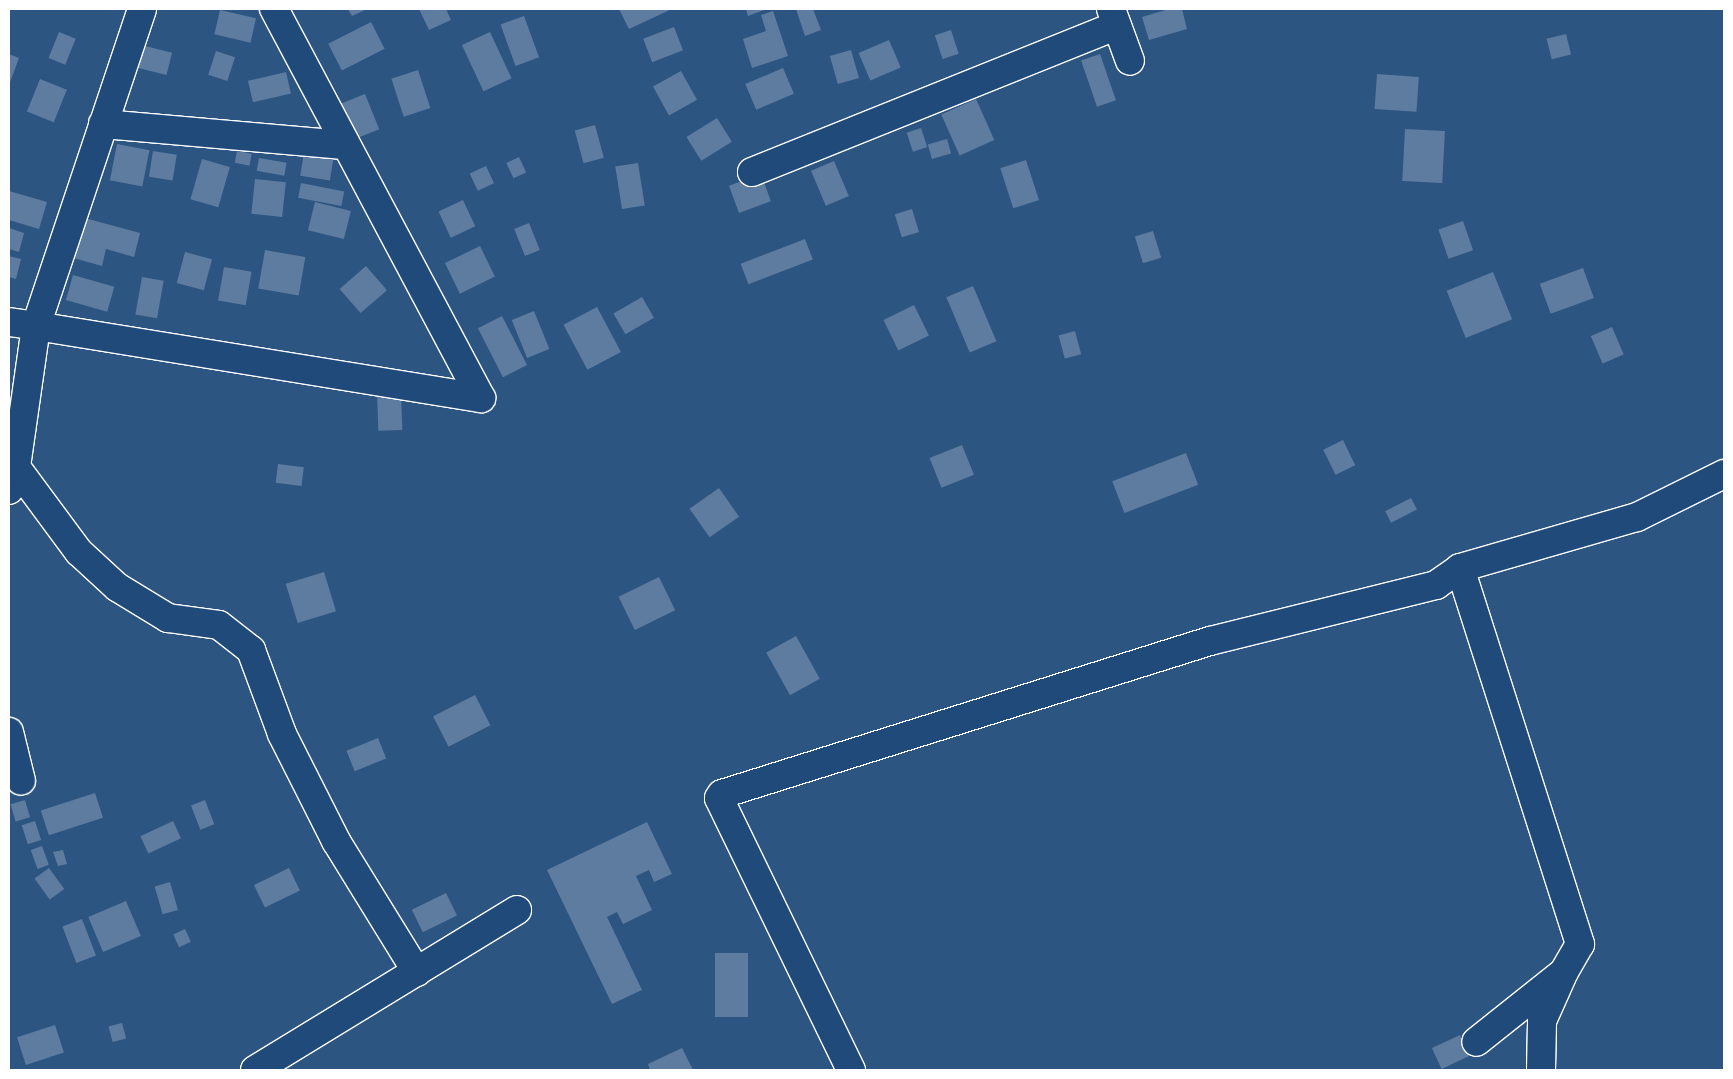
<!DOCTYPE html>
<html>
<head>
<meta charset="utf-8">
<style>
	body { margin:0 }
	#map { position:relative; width:1733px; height:1079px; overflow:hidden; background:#2c5582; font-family:Itim,sans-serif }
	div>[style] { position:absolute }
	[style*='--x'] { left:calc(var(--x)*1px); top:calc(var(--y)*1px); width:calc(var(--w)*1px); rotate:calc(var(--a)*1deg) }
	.building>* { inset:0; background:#5e7c9f; transform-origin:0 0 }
	.roads { filter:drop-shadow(1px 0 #fff) drop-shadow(-1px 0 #fff) drop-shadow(0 1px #fff) drop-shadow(0 -1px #fff) }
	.minor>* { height:28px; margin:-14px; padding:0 14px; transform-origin:14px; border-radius:14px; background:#1f4a7a }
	span { translate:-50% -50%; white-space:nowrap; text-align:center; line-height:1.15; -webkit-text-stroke:4px #1f4a7a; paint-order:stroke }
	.frame { position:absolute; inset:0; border:10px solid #fff; pointer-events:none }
</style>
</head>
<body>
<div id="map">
	<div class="building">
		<div style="clip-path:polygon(348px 9px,367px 9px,352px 16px)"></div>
		<div style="clip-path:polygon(419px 9px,446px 9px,451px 20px,429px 30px)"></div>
		<div style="clip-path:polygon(619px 9px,672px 9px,629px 29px)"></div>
		<div style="clip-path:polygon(746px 9px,767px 9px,748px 16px)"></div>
		<div style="clip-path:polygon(796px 9px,813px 9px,821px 30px,805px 36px)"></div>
		<div style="clip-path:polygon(1169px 9px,1182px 9px,1187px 29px,1149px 40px,1142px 17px)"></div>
		<div style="left:220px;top:10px;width:37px;height:25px;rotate:13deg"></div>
		<div style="clip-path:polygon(773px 11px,788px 56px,752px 68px,743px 39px,766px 31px,761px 15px)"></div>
		<div style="left:524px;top:16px;width:44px;height:25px;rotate:70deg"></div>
		<div style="left:371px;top:22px;width:30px;height:48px;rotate:63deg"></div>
		<div style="left:674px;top:27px;width:25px;height:33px;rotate:69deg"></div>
		<div style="left:951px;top:30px;width:25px;height:17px;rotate:72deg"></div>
		<div style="left:59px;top:32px;width:18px;height:28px;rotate:22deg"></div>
		<div style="left:490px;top:32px;width:51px;height:31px;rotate:65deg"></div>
		<div style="left:1566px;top:34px;width:21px;height:20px;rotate:76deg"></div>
		<div style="left:889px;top:40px;width:30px;height:33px;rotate:67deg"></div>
		<div style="left:141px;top:45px;width:32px;height:23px;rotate:14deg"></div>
		<div style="left:851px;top:50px;width:29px;height:22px;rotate:74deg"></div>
		<div style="left:216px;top:51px;width:20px;height:25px;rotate:18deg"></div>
		<div style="clip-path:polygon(9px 54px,19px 58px,9px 85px)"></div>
		<div style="left:1100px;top:54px;width:49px;height:20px;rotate:71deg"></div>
		<div style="left:783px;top:68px;width:28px;height:41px;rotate:67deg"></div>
		<div style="left:418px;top:70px;width:40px;height:28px;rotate:72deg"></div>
		<div style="left:681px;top:71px;width:33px;height:32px;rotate:61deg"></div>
		<div style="left:286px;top:72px;width:22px;height:39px;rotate:77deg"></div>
		<div style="left:1377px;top:74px;width:42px;height:35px;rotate:4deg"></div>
		<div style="left:40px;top:79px;width:29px;height:35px;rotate:22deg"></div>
		<div style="left:365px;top:94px;width:38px;height:25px;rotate:68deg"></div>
		<div style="left:976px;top:99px;width:45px;height:38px;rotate:66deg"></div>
		<div style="left:717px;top:118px;width:28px;height:36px;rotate:58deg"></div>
		<div style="left:595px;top:125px;width:34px;height:21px;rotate:75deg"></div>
		<div style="left:921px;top:128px;width:20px;height:15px;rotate:72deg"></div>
		<div style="left:1405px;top:129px;width:40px;height:52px;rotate:3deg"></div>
		<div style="left:947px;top:139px;width:15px;height:20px;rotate:74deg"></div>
		<div style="left:117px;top:144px;width:33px;height:37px;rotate:11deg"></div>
		<div style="left:153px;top:151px;width:24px;height:26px;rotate:9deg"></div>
		<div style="left:237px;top:151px;width:15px;height:12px;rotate:11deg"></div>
		<div style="left:304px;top:152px;width:30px;height:24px;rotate:9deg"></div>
		<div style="left:519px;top:157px;width:17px;height:14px;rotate:65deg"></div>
		<div style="left:259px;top:158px;width:28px;height:13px;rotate:10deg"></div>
		<div style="left:202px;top:159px;width:29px;height:42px;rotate:16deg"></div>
		<div style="left:1026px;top:160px;width:42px;height:27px;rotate:72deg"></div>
		<div style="left:834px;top:161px;width:38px;height:25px;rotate:67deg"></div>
		<div style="left:638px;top:163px;width:43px;height:23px;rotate:81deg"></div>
		<div style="left:486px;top:166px;width:19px;height:18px;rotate:65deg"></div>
		<div style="left:761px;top:174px;width:29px;height:34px;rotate:70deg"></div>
		<div style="left:255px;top:179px;width:31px;height:35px;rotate:6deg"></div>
		<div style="left:301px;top:183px;width:44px;height:15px;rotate:11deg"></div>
		<div style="clip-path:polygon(9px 191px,47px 202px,39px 229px,9px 220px)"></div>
		<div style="left:463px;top:200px;width:29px;height:27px;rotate:65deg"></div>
		<div style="left:315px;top:202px;width:37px;height:29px;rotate:14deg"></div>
		<div style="left:912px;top:209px;width:24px;height:18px;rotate:73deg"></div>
		<div style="clip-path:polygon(81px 217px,140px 233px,134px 257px,106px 249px,102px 266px,70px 257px)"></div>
		<div style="left:1463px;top:221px;width:31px;height:26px;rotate:71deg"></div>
		<div style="left:529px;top:223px;width:29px;height:16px;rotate:68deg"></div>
		<div style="clip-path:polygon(9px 228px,24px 233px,19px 252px,9px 249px)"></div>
		<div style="left:1153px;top:231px;width:28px;height:19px;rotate:73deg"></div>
		<div style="left:805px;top:239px;width:22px;height:69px;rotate:69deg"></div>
		<div style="left:480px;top:246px;width:34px;height:39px;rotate:64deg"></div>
		<div style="left:265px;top:250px;width:41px;height:39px;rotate:10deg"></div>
		<div style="left:185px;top:252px;width:28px;height:32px;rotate:15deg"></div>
		<div style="clip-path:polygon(9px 256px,21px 259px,16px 279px,9px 277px)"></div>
		<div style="left:366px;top:266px;width:32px;height:35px;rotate:49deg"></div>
		<div style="left:224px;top:267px;width:28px;height:34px;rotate:10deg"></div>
		<div style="left:1583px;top:268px;width:32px;height:46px;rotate:70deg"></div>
		<div style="left:1493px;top:272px;width:51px;height:50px;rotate:68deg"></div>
		<div style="left:73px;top:275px;width:43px;height:26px;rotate:16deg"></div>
		<div style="left:142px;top:277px;width:22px;height:38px;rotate:10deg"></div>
		<div style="left:973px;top:286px;width:60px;height:29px;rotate:67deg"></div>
		<div style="left:642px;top:297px;width:24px;height:33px;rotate:60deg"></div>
		<div style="left:914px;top:305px;width:34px;height:34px;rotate:64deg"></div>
		<div style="left:597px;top:307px;width:51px;height:38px;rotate:62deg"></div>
		<div style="left:534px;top:311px;width:41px;height:24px;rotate:68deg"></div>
		<div style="left:502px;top:316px;width:55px;height:27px;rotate:63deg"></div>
		<div style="left:1612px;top:327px;width:30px;height:23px;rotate:67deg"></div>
		<div style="left:1075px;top:331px;width:24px;height:17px;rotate:75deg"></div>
		<div style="left:401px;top:392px;width:38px;height:24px;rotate:88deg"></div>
		<div style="left:1343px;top:440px;width:28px;height:22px;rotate:64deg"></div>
		<div style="left:962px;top:445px;width:32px;height:35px;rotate:68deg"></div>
		<div style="left:1186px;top:453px;width:34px;height:79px;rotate:69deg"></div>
		<div style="left:278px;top:464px;width:26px;height:19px;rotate:7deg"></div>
		<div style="left:719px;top:488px;width:35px;height:36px;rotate:55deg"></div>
		<div style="left:1411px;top:498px;width:13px;height:29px;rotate:63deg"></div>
		<div style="left:324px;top:572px;width:41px;height:40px;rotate:73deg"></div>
		<div style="left:659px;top:577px;width:37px;height:45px;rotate:64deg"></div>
		<div style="left:796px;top:636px;width:49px;height:34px;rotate:61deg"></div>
		<div style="left:475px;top:695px;width:34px;height:47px;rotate:63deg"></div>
		<div style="left:378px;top:738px;width:22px;height:34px;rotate:68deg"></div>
		<div style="left:95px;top:793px;width:26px;height:57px;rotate:72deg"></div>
		<div style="left:25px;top:800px;width:18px;height:15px;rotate:74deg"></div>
		<div style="left:205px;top:800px;width:26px;height:15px;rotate:69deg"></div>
		<div style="left:35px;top:821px;width:20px;height:14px;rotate:72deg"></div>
		<div style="left:173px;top:821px;width:19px;height:36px;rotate:65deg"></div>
		<div style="clip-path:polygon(647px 822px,672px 874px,654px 882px,649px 870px,636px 876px,652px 910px,623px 924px,617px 912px,607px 917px,642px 990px,612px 1004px,547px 870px)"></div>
		<div style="left:42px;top:846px;width:20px;height:12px;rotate:70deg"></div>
		<div style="clip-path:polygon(63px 850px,67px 864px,58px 866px,53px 852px)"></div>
		<div style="left:49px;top:868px;width:26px;height:18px;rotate:54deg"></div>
		<div style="left:289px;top:868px;width:25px;height:39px;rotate:64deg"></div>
		<div style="left:170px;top:882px;width:29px;height:16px;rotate:74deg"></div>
		<div style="left:446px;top:893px;width:25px;height:38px;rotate:64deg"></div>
		<div style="left:126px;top:901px;width:38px;height:41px;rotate:67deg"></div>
		<div style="left:82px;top:919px;width:39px;height:21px;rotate:69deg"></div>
		<div style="left:185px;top:929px;width:14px;height:13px;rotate:65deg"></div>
		<div style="left:715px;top:953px;width:33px;height:64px"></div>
		<div style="left:122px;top:1023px;width:16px;height:14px;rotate:75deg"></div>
		<div style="left:55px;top:1025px;width:29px;height:40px;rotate:72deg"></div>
		<div style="left:1460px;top:1035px;width:23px;height:31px;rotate:65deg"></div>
		<div style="clip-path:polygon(682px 1048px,693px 1070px,650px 1070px,648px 1064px)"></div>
	</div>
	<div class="roads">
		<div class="minor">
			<div style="--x:1111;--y:9;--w:55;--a:69.9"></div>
			<div style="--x:103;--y:124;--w:242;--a:5"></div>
			<div style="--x:752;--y:172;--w:393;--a:-21.9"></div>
			<div style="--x:9;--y:322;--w:27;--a:8"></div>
			<div style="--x:36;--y:326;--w:334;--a:-71.5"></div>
			<div style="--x:16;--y:467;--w:106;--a:53.5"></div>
			<div style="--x:79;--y:552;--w:52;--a:42.6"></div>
			<div style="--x:117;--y:587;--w:60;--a:31.3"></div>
			<div style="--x:168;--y:618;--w:51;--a:7.8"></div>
			<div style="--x:219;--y:625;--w:41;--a:38"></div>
			<div style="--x:251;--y:650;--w:90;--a:69.7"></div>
			<div style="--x:282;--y:734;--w:120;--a:63.2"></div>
			<div style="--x:336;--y:841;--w:154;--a:58.3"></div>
			<div style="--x:9;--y:490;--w:24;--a:-73"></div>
			<div style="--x:16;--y:467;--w:142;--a:-81.9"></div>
			<div style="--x:36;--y:326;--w:451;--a:9.2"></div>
			<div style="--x:481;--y:398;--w:441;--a:-118"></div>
			<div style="--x:1460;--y:568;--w:395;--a:72.3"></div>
			<div style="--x:1580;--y:944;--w:32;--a:120"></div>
			<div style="--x:1564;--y:972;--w:112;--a:141.5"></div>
			<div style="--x:9;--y:732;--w:50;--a:76.2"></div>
			<div style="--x:255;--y:1070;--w:307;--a:-31.4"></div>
			<div style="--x:851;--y:1070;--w:302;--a:-115.9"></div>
			<div style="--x:719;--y:798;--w:5;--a:-53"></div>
			<div style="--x:722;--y:794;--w:511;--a:-17.41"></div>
			<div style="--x:1210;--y:641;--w:233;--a:-13.9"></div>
			<div style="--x:1436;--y:585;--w:29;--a:-35"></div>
			<div style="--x:1460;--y:568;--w:184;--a:-16.1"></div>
			<div style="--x:1637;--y:517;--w:97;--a:-26.3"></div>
			<div style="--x:1541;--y:1070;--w:49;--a:-88.8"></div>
			<div style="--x:1542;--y:1021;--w:49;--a:-66"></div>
		</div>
	</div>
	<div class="frame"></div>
</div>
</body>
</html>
